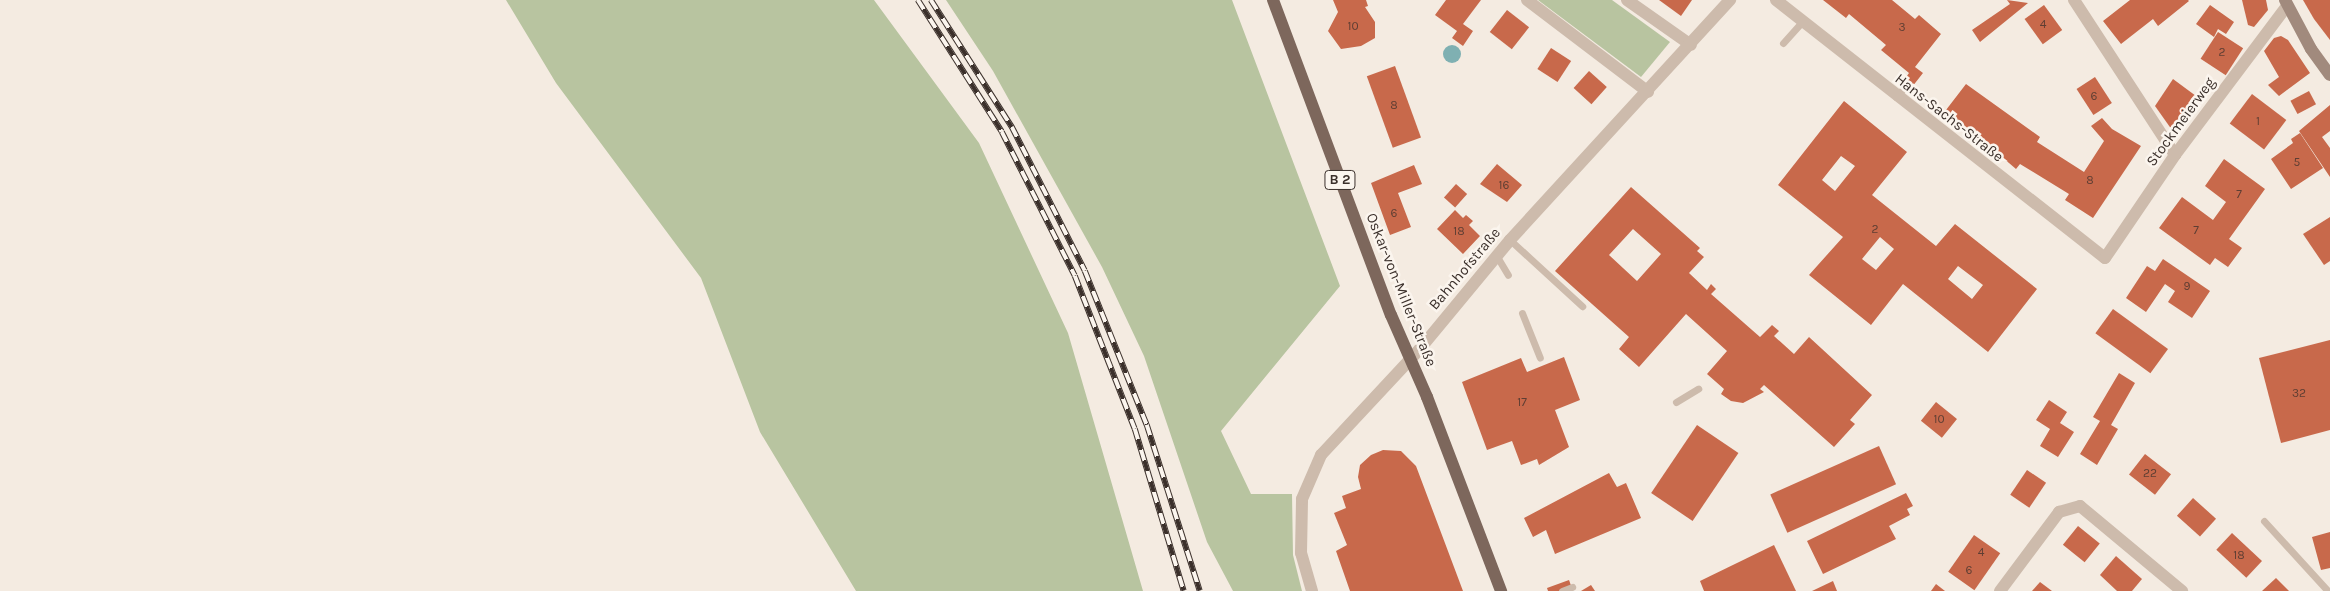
<!DOCTYPE html>
<html>
<head>
<meta charset="utf-8">
<style>
	body { margin:0 }
	#map { position:relative; width:2330px; height:591px; overflow:hidden; background:#f4ebe1; font-family:Karla,sans-serif }
	div>[style] { position:absolute }
	[style*='--x'] { left:calc(var(--x)*1px); top:calc(var(--y)*1px); width:calc(var(--w)*1px); rotate:calc(var(--a)*1deg) }
	.green>* { inset:0; background:#b8c4a0 }
	.water>* { inset:0; background:#7fb0b2 }
	.round { border-radius:50% }
	.building>* { inset:0; background:#c8694b; transform-origin:0 0 }
	.lane>* { height:7px; margin:-3.5px; padding:0 3.5px; transform-origin:3.5px; border-radius:3.5px; background:#cdbbac }
	.street>* { height:12px; margin:-6px; padding:0 6px; transform-origin:6px; border-radius:6px; background:#cdbbac }
	.secondary>* { height:12px; margin:-6px; padding:0 6px; transform-origin:6px; border-radius:6px; background:#a18a7d }
	.primary>* { height:12px; margin:-6px; padding:0 6px; transform-origin:6px; border-radius:6px; background:#7d675c }
	.rail>* { height:5.5px; margin-top:-2.75px; transform-origin:0; background:repeating-linear-gradient(90deg,#fbf5ee 0 11px,#3b302b 0 22px); box-sizing:border-box; border-block:1px solid #3b302b }
	span { translate:-50% -50%; white-space:nowrap; text-align:center; line-height:1.15; -webkit-text-stroke:5px #fbf5ee; paint-order:stroke }
	.number-label { font-size:12px; color:#5e3e33 }
	.number-label span { -webkit-text-stroke-width:0 }
	.shield-label span { padding:1px 4px; background:#fbf5ee; border:1px solid; border-radius:4px; -webkit-text-stroke-width:0 }
	.shield-label { font-size:14px; color:#3b302b; font-weight:700 }
	.street-label { font-size:15px; color:#3b302b }
</style>
</head>
<body>
<div id="map">
	<div class="green">
		<div style="clip-path:polygon(506px 0,874px 0,979px 143px,1068px 333px,1143px 591px,856px 591px,760px 432px,701px 278px,556px 83px)"></div>
		<div style="clip-path:polygon(946px 0,1232px 0,1340px 286px,1221px 431px,1251px 494px,1292px 494px,1293px 555px,1302px 591px,1233px 591px,1207px 542px,1144px 356px,1102px 267px,993px 71px)"></div>
		<div style="clip-path:polygon(1538px 0,1612px 0,1670px 42px,1641px 77px)"></div>
	</div>
	<div class="water">
		<div class="round" style="left:1443px;top:45px;width:18px;height:18px"></div>
	</div>
	<div class="building">
		<div style="clip-path:polygon(1333px 0,1366px 0,1368px 6px,1365px 7px,1375px 22px,1375px 38px,1361px 46px,1341px 49px,1328px 31px,1338px 12px)"></div>
		<div style="clip-path:polygon(1446px 0,1481px 0,1463px 24px,1473px 31px,1463px 46px,1452px 38px,1457px 31px,1435px 15px)"></div>
		<div style="clip-path:polygon(1659px 0,1692px 0,1681px 16px)"></div>
		<div style="clip-path:polygon(1823px 0,1892px 0,1915px 19px,1919px 15px,1941px 34px,1915px 67px,1923px 73px,1912px 87px,1904px 80px,1909px 73px,1881px 50px,1886px 45px,1849px 14px,1846px 18px)"></div>
		<div style="clip-path:polygon(2007px 0,2028px 3px,1980px 42px,1972px 30px,2010px 4px)"></div>
		<div style="clip-path:polygon(2130px 0,2188px 0,2189px 1px,2158px 26px,2153px 19px,2121px 44px,2103px 21px)"></div>
		<div style="clip-path:polygon(2242px 0,2266px 0,2268px 10px,2254px 27px,2248px 25px)"></div>
		<div style="clip-path:polygon(2303px 0,2330px 0,2330px 40px,2314px 19px)"></div>
		<div style="left:2044px;top:5px;width:31px;height:24px;rotate:54deg"></div>
		<div style="clip-path:polygon(2210px 5px,2234px 22px,2226px 34px,2218px 29px,2214px 37px,2196px 24px)"></div>
		<div style="left:1507px;top:10px;width:28px;height:28px;rotate:38deg"></div>
		<div style="left:2218px;top:32px;width:30px;height:32px;rotate:33deg"></div>
		<div style="clip-path:polygon(2281px 36px,2288px 40px,2310px 73px,2279px 96px,2268px 85px,2279px 77px,2264px 51px,2274px 38px)"></div>
		<div style="left:1551px;top:48px;width:24px;height:25px;rotate:33deg"></div>
		<div style="left:1395px;top:66px;width:76px;height:30px;rotate:70deg"></div>
		<div style="left:1589px;top:71px;width:24px;height:23px;rotate:42deg"></div>
		<div style="left:2095px;top:77px;width:31px;height:22px;rotate:57deg"></div>
		<div style="clip-path:polygon(2173px 79px,2196px 96px,2172px 130px,2155px 106px)"></div>
		<div style="clip-path:polygon(1966px 84px,2040px 137px,2037px 142px,2084px 172px,2104px 141px,2091px 126px,2102px 118px,2112px 129px,2141px 146px,2093px 218px,2065px 200px,2069px 194px,2020px 164px,2016px 169px,2009px 163px,1946px 110px)"></div>
		<div style="left:2309px;top:91px;width:15px;height:21px;rotate:62deg"></div>
		<div style="left:2252px;top:94px;width:43px;height:37px;rotate:37deg"></div>
		<div style="clip-path:polygon(evenodd,1844px 101px,1907px 152px,1872px 195px,1936px 246px,1955px 224px,2037px 289px,1988px 352px,1903px 284px,1871px 325px,1809px 275px,1843px 237px,1778px 185px,1844px 101px,1841px 156px,1855px 166px,1835px 191px,1822px 180px,1841px 156px,1844px 101px,1880px 237px,1894px 249px,1876px 270px,1862px 259px,1880px 237px,1844px 101px,1958px 266px,1983px 285px,1972px 299px,1948px 279px,1958px 266px)"></div>
		<div style="clip-path:polygon(2330px 105px,2330px 131px,2322px 137px,2330px 148px,2330px 177px,2299px 131px)"></div>
		<div style="clip-path:polygon(2300px 133px,2323px 168px,2291px 189px,2271px 159px,2293px 143px,2291px 139px)"></div>
		<div style="clip-path:polygon(2224px 159px,2265px 189px,2229px 239px,2242px 248px,2228px 267px,2215px 258px,2210px 265px,2159px 228px,2182px 197px,2213px 220px,2226px 202px,2205px 186px)"></div>
		<div style="clip-path:polygon(1497px 164px,1522px 185px,1507px 202px,1480px 184px)"></div>
		<div style="clip-path:polygon(1414px 165px,1422px 184px,1398px 193px,1411px 227px,1390px 235px,1371px 183px)"></div>
		<div style="left:1456px;top:184px;width:15px;height:18px;rotate:42deg"></div>
		<div style="clip-path:polygon(evenodd,1631px 187px,1700px 248px,1697px 251px,1704px 257px,1689px 273px,1707px 290px,1711px 284px,1716px 289px,1711px 294px,1760px 337px,1772px 325px,1779px 331px,1774px 336px,1794px 354px,1809px 337px,1872px 395px,1850px 420px,1855px 424px,1834px 447px,1764px 385px,1760px 389px,1764px 392px,1743px 403px,1731px 401px,1721px 394px,1724px 389px,1707px 374px,1727px 351px,1686px 314px,1639px 367px,1619px 349px,1629px 337px,1555px 271px,1631px 187px,1633px 229px,1661px 254px,1637px 281px,1609px 255px,1633px 229px)"></div>
		<div style="clip-path:polygon(1455px 210px,1463px 218px,1466px 215px,1473px 221px,1469px 225px,1480px 236px,1463px 254px,1437px 229px)"></div>
		<div style="clip-path:polygon(2330px 217px,2330px 261px,2324px 265px,2303px 234px)"></div>
		<div style="clip-path:polygon(2163px 259px,2210px 291px,2192px 318px,2168px 302px,2175px 291px,2165px 284px,2146px 312px,2126px 298px,2147px 266px,2155px 271px)"></div>
		<div style="left:2113px;top:309px;width:68px;height:30px;rotate:36deg"></div>
		<div style="clip-path:polygon(2330px 340px,2330px 430px,2281px 443px,2259px 358px)"></div>
		<div style="clip-path:polygon(1564px 357px,1580px 400px,1555px 410px,1569px 447px,1539px 465px,1537px 459px,1521px 465px,1512px 441px,1487px 450px,1462px 382px,1521px 358px,1527px 372px)"></div>
		<div style="clip-path:polygon(2119px 373px,2135px 383px,2111px 425px,2118px 429px,2097px 465px,2080px 454px,2100px 421px,2093px 417px)"></div>
		<div style="clip-path:polygon(2049px 400px,2067px 412px,2060px 423px,2074px 432px,2058px 457px,2040px 446px,2050px 429px,2036px 420px)"></div>
		<div style="left:1936px;top:402px;width:27px;height:24px;rotate:39deg"></div>
		<div style="left:1697px;top:425px;width:50px;height:82px;rotate:34deg"></div>
		<div style="left:1879px;top:446px;width:42px;height:119px;rotate:66deg"></div>
		<div style="clip-path:polygon(1383px 450px,1401px 451px,1416px 466px,1463px 591px,1350px 591px,1336px 551px,1347px 545px,1334px 513px,1346px 508px,1342px 496px,1361px 489px,1358px 477px,1360px 465px,1371px 455px)"></div>
		<div style="left:2145px;top:454px;width:33px;height:26px;rotate:38deg"></div>
		<div style="left:2027px;top:470px;width:23px;height:30px;rotate:34deg"></div>
		<div style="clip-path:polygon(1609px 473px,1617px 487px,1626px 483px,1641px 518px,1555px 554px,1546px 530px,1533px 537px,1524px 518px)"></div>
		<div style="clip-path:polygon(1906px 493px,1913px 506px,1907px 509px,1910px 515px,1889px 526px,1896px 539px,1823px 574px,1807px 541px)"></div>
		<div style="left:2193px;top:498px;width:31px;height:24px;rotate:42deg"></div>
		<div style="left:2078px;top:526px;width:28px;height:24px;rotate:39deg"></div>
		<div style="clip-path:polygon(2330px 532px,2330px 568px,2321px 570px,2312px 537px)"></div>
		<div style="left:2232px;top:533px;width:41px;height:23px;rotate:43deg"></div>
		<div style="left:1974px;top:535px;width:32px;height:45px;rotate:35deg"></div>
		<div style="clip-path:polygon(1774px 545px,1796px 591px,1704px 591px,1700px 581px)"></div>
		<div style="clip-path:polygon(2116px 556px,2142px 579px,2132px 591px,2117px 591px,2100px 575px)"></div>
		<div style="clip-path:polygon(2276px 578px,2289px 591px,2262px 591px)"></div>
		<div style="clip-path:polygon(1569px 580px,1573px 591px,1548px 591px,1547px 588px)"></div>
		<div style="clip-path:polygon(1833px 581px,1837px 591px,1812px 591px)"></div>
		<div style="clip-path:polygon(2040px 582px,2052px 591px,2032px 591px)"></div>
		<div style="clip-path:polygon(1936px 584px,1945px 591px,1931px 591px)"></div>
		<div style="clip-path:polygon(1591px 585px,1595px 591px,1581px 591px)"></div>
	</div>
	<div class="lane">
		<div style="--x:1783;--y:43;--w:28;--a:-48"></div>
		<div style="--x:1896;--y:97;--w:18;--a:-49"></div>
		<div style="--x:1510;--y:240;--w:98;--a:42.5"></div>
		<div style="--x:1496;--y:255;--w:23;--a:59"></div>
		<div style="--x:1522;--y:313;--w:48;--a:68.2"></div>
		<div style="--x:1676;--y:402;--w:26;--a:-31"></div>
		<div style="--x:2264;--y:521;--w:95;--a:47.6"></div>
		<div style="--x:1562;--y:591;--w:11;--a:-22"></div>
	</div>
	<div class="street">
		<div style="--x:1527;--y:0;--w:152;--a:37.2"></div>
		<div style="--x:1627;--y:0;--w:78;--a:35.1"></div>
		<div style="--x:1776;--y:0;--w:418;--a:38.1"></div>
		<div style="--x:2105;--y:258;--w:125;--a:-55.8"></div>
		<div style="--x:2175;--y:155;--w:186;--a:-53.1"></div>
		<div style="--x:2074;--y:0;--w:185;--a:56.9"></div>
		<div style="--x:1312;--y:591;--w:40;--a:-106"></div>
		<div style="--x:1301;--y:553;--w:54;--a:-88.9"></div>
		<div style="--x:1302;--y:499;--w:48;--a:-66.6"></div>
		<div style="--x:1321;--y:455;--w:144;--a:-47"></div>
		<div style="--x:1419;--y:350;--w:143;--a:-50.4"></div>
		<div style="--x:1510;--y:240;--w:326;--a:-47.5"></div>
		<div style="--x:2000;--y:591;--w:99;--a:-53.2"></div>
		<div style="--x:2059;--y:512;--w:22;--a:-16"></div>
		<div style="--x:2080;--y:506;--w:133;--a:39.8"></div>
	</div>
	<div class="secondary">
		<div style="--x:2285;--y:0;--w:55;--a:62"></div>
		<div style="--x:2311;--y:49;--w:32;--a:54"></div>
	</div>
	<div class="primary">
		<div style="--x:1273;--y:0;--w:336;--a:69.5"></div>
		<div style="--x:1391;--y:315;--w:90;--a:66.3"></div>
		<div style="--x:1427;--y:397;--w:208;--a:69.1"></div>
	</div>
	<div class="rail">
		<div style="--x:918;--y:0;--w:156;--a:57.5"></div>
		<div style="--x:1002;--y:132;--w:161;--a:63.1"></div>
		<div style="--x:1075;--y:276;--w:164;--a:68.6"></div>
		<div style="--x:1135;--y:429;--w:169;--a:73.2"></div>
		<div style="--x:931;--y:0;--w:151;--a:57.5"></div>
		<div style="--x:1012;--y:127;--w:161;--a:63.1"></div>
		<div style="--x:1085;--y:271;--w:166;--a:68.1"></div>
		<div style="--x:1147;--y:425;--w:174;--a:72.3"></div>
	</div>
	<div class="number-label">
		<span style="left:2043px;top:25px">4</span>
		<span style="left:1353px;top:27px">10</span>
		<span style="left:1902px;top:28px">3</span>
		<span style="left:2222px;top:53px">2</span>
		<span style="left:2094px;top:97px">6</span>
		<span style="left:1394px;top:106px">8</span>
		<span style="left:2258px;top:122px">1</span>
		<span style="left:2297px;top:163px">5</span>
		<span style="left:2090px;top:181px">8</span>
		<span style="left:1504px;top:186px">16</span>
		<span style="left:2239px;top:195px">7</span>
		<span style="left:1394px;top:214px">6</span>
		<span style="left:1875px;top:230px">2</span>
		<span style="left:2196px;top:231px">7</span>
		<span style="left:1459px;top:232px">18</span>
		<span style="left:2187px;top:287px">9</span>
		<span style="left:2299px;top:394px">32</span>
		<span style="left:1522px;top:403px">17</span>
		<span style="left:1939px;top:420px">10</span>
		<span style="left:2150px;top:474px">22</span>
		<span style="left:1981px;top:553px">4</span>
		<span style="left:2239px;top:556px">18</span>
		<span style="left:1969px;top:571px">6</span>
	</div>
	<div class="shield-label">
		<span style="left:1340px;top:180px">B 2</span>
	</div>
	<div class="street-label">
		<span style="left:1949px;top:118px;rotate:38deg">Hans-Sachs-Straße</span>
		<span style="left:2181px;top:122px;rotate:-54deg">Stockmeierweg</span>
		<span style="left:1465px;top:269px;rotate:-50deg">Bahnhofstraße</span>
		<span style="left:1401px;top:290px;rotate:68deg">Oskar-von-Miller-Straße</span>
	</div>
</div>
</body>
</html>
